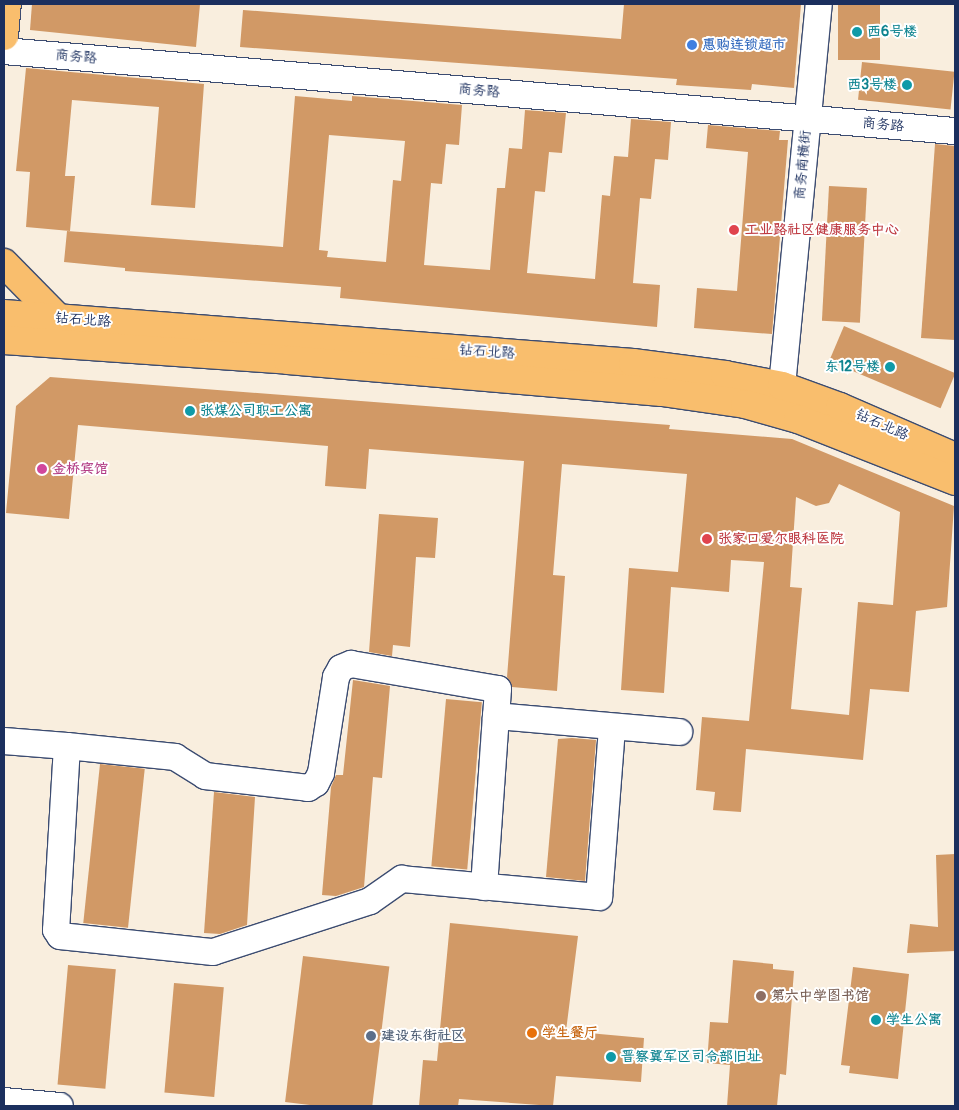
<!DOCTYPE html>
<html>
<head>
<meta charset="utf-8">
<style>
	body { margin:0 }
	#map { position:relative; width:959px; height:1110px; overflow:hidden; background:#f9eede; font-family:Pangolin,"LXGW WenKai TC",sans-serif }
	div>[style] { position:absolute }
	[style*='--x'] { left:calc(var(--x)*1px); top:calc(var(--y)*1px); width:calc(var(--w)*1px); rotate:calc(var(--a)*1deg) }
	.building>* { inset:0; background:#d19966; transform-origin:0 0 }
	.roads { filter:drop-shadow(1px 0 #3c4c71) drop-shadow(-1px 0 #3c4c71) drop-shadow(0 1px #3c4c71) drop-shadow(0 -1px #3c4c71) }
	.minor>* { height:26px; margin:-13px; padding:0 13px; transform-origin:13px; border-radius:13px; background:#fff }
	.major>* { height:28px; margin:-14px; padding:0 14px; transform-origin:14px; border-radius:14px; background:#f9be6d }
	.dots>* { width:14px; height:14px; translate:-50% -50%; box-sizing:border-box; border:2px solid #fff; border-radius:50% }
	span { translate:-50% -50%; white-space:nowrap; text-align:center; line-height:1.15; -webkit-text-stroke:4px #fff; paint-order:stroke }
	.culture-label { font-size:14px; color:#0d838f; font-weight:700 }
	.left { translate:0 -50%; text-align:left }
	.right { translate:-100% -50%; text-align:right }
	.shop-label { font-size:14px; color:#366cbe; font-weight:700 }
	.street-label { font-size:14px; color:#1b2f5e }
	.health-label { font-size:14px; color:#be3a42; font-weight:700 }
	.hotel-label { font-size:14px; color:#b23c85; font-weight:700 }
	.education-label { font-size:14px; color:#785e54; font-weight:700 }
	.food-label { font-size:14px; color:#c56008; font-weight:700 }
	.service-label { font-size:14px; color:#4e5e75; font-weight:700 }
	.frame { position:absolute; inset:0; border:5px solid #1b2f5e; pointer-events:none }
</style>
</head>
<body>
<div id="map">
	<div class="building">
		<div style="clip-path:polygon(32px 4px,200px 4px,196px 47px,30px 30px)"></div>
		<div style="clip-path:polygon(624px 4px,801px 4px,794px 88px,752px 84px,751px 90px,676px 85px,677px 79px,240px 47px,243px 10px,621px 39px)"></div>
		<div style="left:838px;top:4px;width:42px;height:56px"></div>
		<div style="left:862px;top:62px;width:93px;height:38px;rotate:6deg"></div>
		<div style="clip-path:polygon(26px 68px,204px 84px,195px 208px,151px 205px,159px 107px,72px 100px,65px 176px,75px 176px,70px 231px,26px 227px,30px 172px,16px 171px)"></div>
		<div style="clip-path:polygon(evenodd,295px 96px,352px 101px,352px 96px,462px 105px,459px 145px,446px 144px,442px 184px,431px 183px,424px 265px,490px 270px,497px 188px,505px 188px,509px 148px,522px 149px,525px 110px,566px 113px,562px 153px,549px 152px,545px 192px,535px 191px,527px 273px,595px 279px,602px 195px,610px 196px,614px 156px,628px 157px,631px 119px,671px 122px,668px 160px,655px 159px,651px 199px,640px 198px,633px 283px,660px 285px,657px 327px,340px 298px,341px 287px,125px 271px,125px 268px,64px 262px,67px 231px,283px 247px,295px 96px,329px 135px,405px 141px,401px 181px,393px 180px,386px 262px,327px 257px,328px 251px,319px 250px,329px 135px)"></div>
		<div style="clip-path:polygon(708px 125px,780px 131px,779px 140px,788px 140px,772px 334px,694px 328px,697px 288px,737px 291px,748px 152px,706px 148px)"></div>
		<div style="clip-path:polygon(935px 144px,955px 146px,955px 340px,921px 338px)"></div>
		<div style="left:829px;top:186px;width:38px;height:135px;rotate:3deg"></div>
		<div style="left:844px;top:326px;width:121px;height:38px;rotate:23deg"></div>
		<div style="clip-path:polygon(evenodd,50px 377px,670px 425px,669px 429px,792px 439px,954px 506px,947px 607px,916px 611px,909px 692px,870px 689px,863px 760px,746px 749px,741px 812px,713px 810px,715px 792px,696px 790px,702px 717px,749px 721px,764px 562px,731px 560px,729px 592px,671px 587px,664px 693px,621px 690px,629px 568px,678px 572px,687px 474px,562px 464px,553px 575px,565px 576px,557px 691px,512px 687px,507px 677px,524px 461px,369px 449px,366px 489px,325px 486px,328px 446px,78px 425px,69px 519px,6px 513px,16px 406px,50px 377px,839px 484px,900px 512px,893px 605px,858px 602px,849px 715px,791px 709px,802px 588px,790px 587px,796px 497px,816px 506px,829px 503px,839px 484px)"></div>
		<div style="clip-path:polygon(379px 514px,438px 518px,435px 558px,416px 557px,410px 647px,393px 645px,392px 656px,369px 652px)"></div>
		<div style="clip-path:polygon(353px 680px,390px 686px,382px 778px,373px 777px,364px 887px,336px 896px,322px 895px,331px 787px,336px 775px,343px 775px)"></div>
		<div style="left:446px;top:699px;width:36px;height:168px;rotate:5deg"></div>
		<div style="clip-path:polygon(572px 738px,596px 740px,585px 881px,546px 877px,558px 739px)"></div>
		<div style="left:100px;top:764px;width:45px;height:160px;rotate:6deg"></div>
		<div style="clip-path:polygon(214px 792px,255px 797px,247px 925px,220px 934px,204px 933px)"></div>
		<div style="clip-path:polygon(955px 854px,955px 951px,907px 953px,910px 924px,938px 927px,936px 855px)"></div>
		<div style="clip-path:polygon(450px 923px,578px 936px,566px 1031px,644px 1038px,641px 1082px,556px 1076px,553px 1106px,459px 1099px,458px 1106px,419px 1106px,423px 1060px,437px 1061px)"></div>
		<div style="left:303px;top:956px;width:87px;height:147px;rotate:7deg"></div>
		<div style="clip-path:polygon(733px 960px,773px 964px,773px 969px,794px 971px,786px 1075px,780px 1074px,777px 1106px,727px 1106px,730px 1065px,707px 1063px,710px 1022px,728px 1023px)"></div>
		<div style="left:68px;top:965px;width:48px;height:120px;rotate:5deg"></div>
		<div style="clip-path:polygon(853px 967px,909px 974px,898px 1079px,849px 1073px,850px 1066px,841px 1065px)"></div>
		<div style="left:174px;top:983px;width:50px;height:110px;rotate:5deg"></div>
	</div>
	<div class="roads">
		<div class="minor">
			<div style="--x:4;--y:51;--w:954;--a:4.81"></div>
			<div style="--x:782;--y:386;--w:384;--a:-84.5"></div>
			<div style="--x:4;--y:741;--w:63;--a:4.5"></div>
			<div style="--x:67;--y:746;--w:184;--a:93.4"></div>
			<div style="--x:56;--y:930;--w:7;--a:56"></div>
			<div style="--x:60;--y:936;--w:154;--a:6"></div>
			<div style="--x:213;--y:952;--w:165;--a:-18"></div>
			<div style="--x:370;--y:901;--w:39;--a:-35"></div>
			<div style="--x:402;--y:879;--w:198;--a:5.2"></div>
			<div style="--x:599;--y:897;--w:170;--a:-85.6"></div>
			<div style="--x:67;--y:746;--w:109;--a:5.8"></div>
			<div style="--x:175;--y:757;--w:36;--a:32"></div>
			<div style="--x:205;--y:776;--w:104;--a:6.6"></div>
			<div style="--x:308;--y:788;--w:9;--a:-32"></div>
			<div style="--x:316;--y:783;--w:11;--a:-63"></div>
			<div style="--x:321;--y:773;--w:97;--a:-81.1"></div>
			<div style="--x:336;--y:677;--w:10;--a:-61"></div>
			<div style="--x:341;--y:668;--w:11;--a:-22"></div>
			<div style="--x:351;--y:664;--w:149;--a:9.7"></div>
			<div style="--x:498;--y:689;--w:27;--a:94"></div>
			<div style="--x:496;--y:716;--w:184;--a:5"></div>
			<div style="--x:484;--y:887;--w:171;--a:-86"></div>
			<div style="--x:4;--y:1101;--w:56;--a:5.1"></div>
		</div>
		<div class="major">
			<div style="--x:4;--y:36;--w:32;--a:-85"></div>
			<div style="--x:4;--y:263;--w:77;--a:45.5"></div>
			<div style="--x:4;--y:314;--w:631;--a:4.45"></div>
			<div style="--x:633;--y:363;--w:93;--a:7.4"></div>
			<div style="--x:725;--y:375;--w:58;--a:10.9"></div>
			<div style="--x:782;--y:386;--w:62;--a:19.9"></div>
			<div style="--x:840;--y:407;--w:125;--a:23.5"></div>
			<div style="--x:4;--y:340;--w:285;--a:4"></div>
			<div style="--x:288;--y:360;--w:375;--a:4.9"></div>
			<div style="--x:662;--y:392;--w:84;--a:8.2"></div>
			<div style="--x:745;--y:404;--w:55;--a:15.8"></div>
			<div style="--x:798;--y:419;--w:169;--a:21.5"></div>
		</div>
	</div>
	<div class="dots">
		<div style="left:857px;top:32px;background:#0f9aa8"></div>
		<div style="left:692px;top:45px;background:#3f7fe0"></div>
		<div style="left:907px;top:85px;background:#0f9aa8"></div>
		<div style="left:734px;top:230px;background:#e0444e"></div>
		<div style="left:890px;top:367px;background:#0f9aa8"></div>
		<div style="left:190px;top:411px;background:#0f9aa8"></div>
		<div style="left:42px;top:469px;background:#d1479c"></div>
		<div style="left:707px;top:539px;background:#e0444e"></div>
		<div style="left:761px;top:996px;background:#8d6e63"></div>
		<div style="left:876px;top:1020px;background:#0f9aa8"></div>
		<div style="left:532px;top:1033px;background:#e8710a"></div>
		<div style="left:371px;top:1036px;background:#5c6f8a"></div>
		<div style="left:611px;top:1057px;background:#0f9aa8"></div>
	</div>
	<div class="culture-label">
		<span class="left" style="left:867px;top:32px">西6号楼</span>
		<span class="right" style="left:897px;top:85px">西3号楼</span>
		<span class="right" style="left:880px;top:367px">东12号楼</span>
		<span class="left" style="left:200px;top:411px">张煤公司职工公寓</span>
		<span class="left" style="left:886px;top:1020px">学生公寓</span>
		<span class="left" style="left:621px;top:1057px">晋察冀军区司令部旧址</span>
	</div>
	<div class="shop-label">
		<span class="left" style="left:702px;top:45px">惠购连锁超市</span>
	</div>
	<div class="street-label">
		<span style="left:76px;top:57px;rotate:5deg">商务路</span>
		<span style="left:479px;top:91px;rotate:5deg">商务路</span>
		<span style="left:883px;top:125px;rotate:5deg">商务路</span>
		<span style="left:803px;top:165px;rotate:-85deg">商务南横街</span>
		<span style="left:83px;top:320px;rotate:4deg">钻石北路</span>
		<span style="left:487px;top:352px;rotate:4deg">钻石北路</span>
		<span style="left:882px;top:425px;rotate:24deg">钻石北路</span>
	</div>
	<div class="health-label">
		<span class="left" style="left:745px;top:230px">工业路社区健康服务中心</span>
		<span class="left" style="left:718px;top:539px">张家口爱尔眼科医院</span>
	</div>
	<div class="hotel-label">
		<span class="left" style="left:52px;top:469px">金桥宾馆</span>
	</div>
	<div class="education-label">
		<span class="left" style="left:771px;top:996px">第六中学图书馆</span>
	</div>
	<div class="food-label">
		<span class="left" style="left:542px;top:1033px">学生餐厅</span>
	</div>
	<div class="service-label">
		<span class="left" style="left:381px;top:1036px">建设东街社区</span>
	</div>
	<div class="frame"></div>
</div>
</body>
</html>
